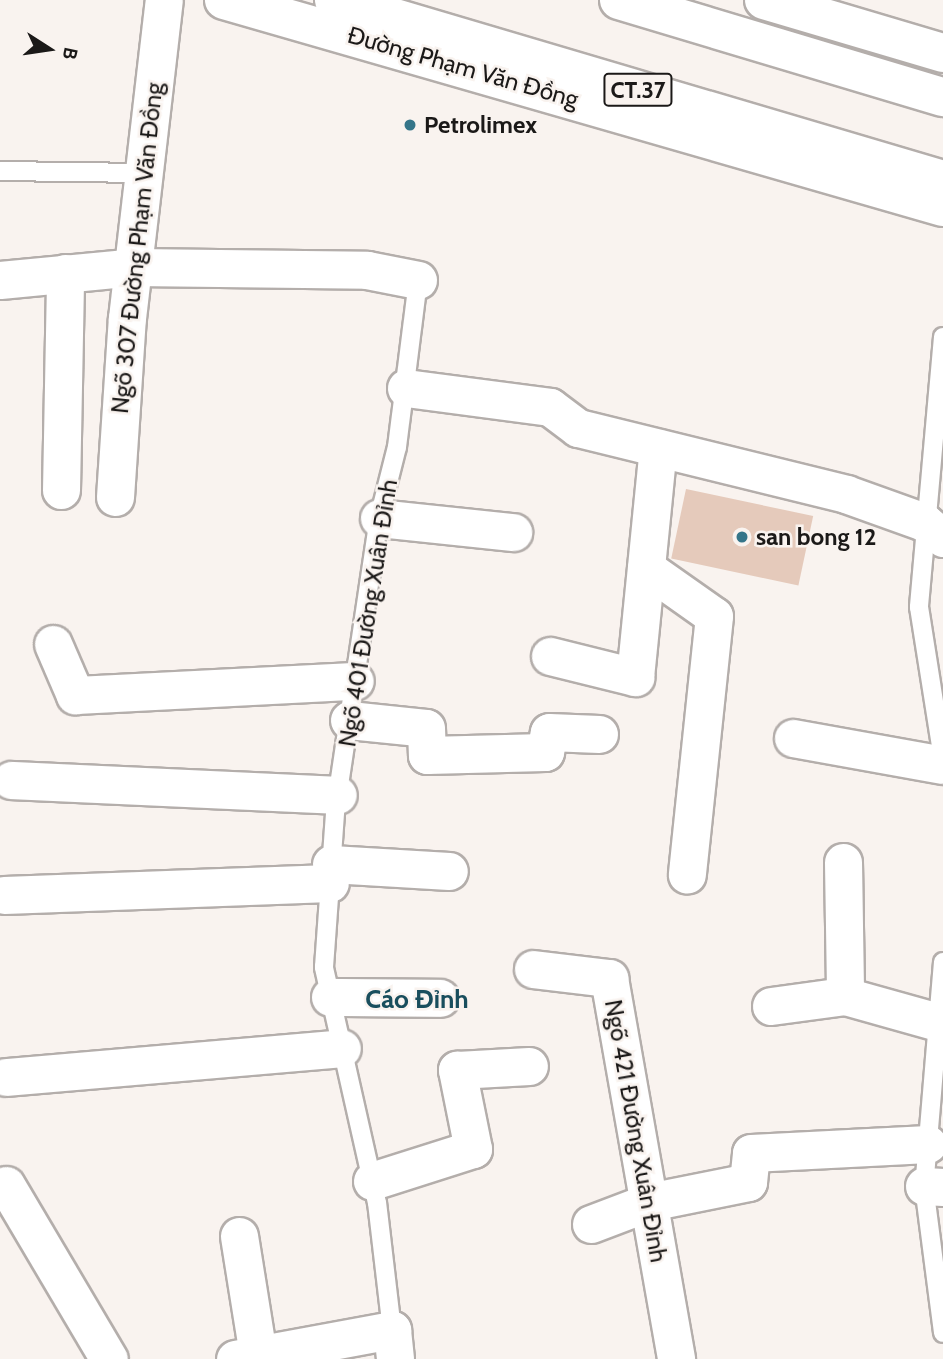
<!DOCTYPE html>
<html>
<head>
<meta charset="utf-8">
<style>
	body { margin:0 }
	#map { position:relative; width:943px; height:1359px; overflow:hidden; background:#f9f3ef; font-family:Cabin,sans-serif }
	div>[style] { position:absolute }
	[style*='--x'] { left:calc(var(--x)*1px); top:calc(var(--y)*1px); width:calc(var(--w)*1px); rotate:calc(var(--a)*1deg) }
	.green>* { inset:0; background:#e5cabb; transform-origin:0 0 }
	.roads { filter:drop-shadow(2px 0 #b4aeab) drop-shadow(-2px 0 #b4aeab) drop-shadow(0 2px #b4aeab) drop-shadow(0 -2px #b4aeab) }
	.lane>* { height:18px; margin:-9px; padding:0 9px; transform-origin:9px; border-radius:9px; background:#fff }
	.street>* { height:37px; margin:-18.5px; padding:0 18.5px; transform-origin:18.5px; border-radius:18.5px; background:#fff }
	.primary>* { height:38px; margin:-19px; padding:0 19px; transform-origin:19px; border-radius:19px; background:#fff }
	.highway>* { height:38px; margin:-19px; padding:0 19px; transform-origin:19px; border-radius:19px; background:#fff }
	.dots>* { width:19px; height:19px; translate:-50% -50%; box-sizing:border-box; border:4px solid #f9f3ef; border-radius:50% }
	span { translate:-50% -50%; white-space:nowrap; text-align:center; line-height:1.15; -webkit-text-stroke:5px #f9f3ef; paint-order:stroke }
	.shield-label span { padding:2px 5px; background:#f9f3ef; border:2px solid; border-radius:5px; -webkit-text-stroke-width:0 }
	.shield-label { font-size:23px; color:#1b1918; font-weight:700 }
	.street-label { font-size:24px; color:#1b1918 }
	.poi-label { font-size:24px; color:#1b1918; font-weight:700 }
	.left { translate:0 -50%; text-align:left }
	.neighbourhood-label { font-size:26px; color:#194e5d; font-weight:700 }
	.north { position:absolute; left:14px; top:14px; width:70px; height:70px; -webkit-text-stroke:5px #f9f3ef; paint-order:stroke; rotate:102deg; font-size:19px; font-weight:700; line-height:28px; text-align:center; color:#1b1918 }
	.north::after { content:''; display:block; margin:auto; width:24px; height:32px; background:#1b1918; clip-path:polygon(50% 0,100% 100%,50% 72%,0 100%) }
</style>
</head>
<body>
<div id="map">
	<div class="green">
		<div style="left:686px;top:489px;width:130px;height:71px;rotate:12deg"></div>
	</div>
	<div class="roads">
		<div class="lane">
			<div style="--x:0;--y:171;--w:143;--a:0.8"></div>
			<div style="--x:943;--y:337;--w:271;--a:95.1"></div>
			<div style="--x:919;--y:607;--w:154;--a:81"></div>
			<div style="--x:943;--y:962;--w:225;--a:94.8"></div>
			<div style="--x:924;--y:1186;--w:148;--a:82.6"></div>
			<div style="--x:392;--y:1330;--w:128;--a:-96.7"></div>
			<div style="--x:377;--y:1203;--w:242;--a:-102.7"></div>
			<div style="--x:324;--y:967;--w:155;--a:-85.9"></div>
			<div style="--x:335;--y:812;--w:297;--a:-81.5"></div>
			<div style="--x:379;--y:518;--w:73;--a:-75.8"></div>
			<div style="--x:397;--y:447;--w:168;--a:-82.8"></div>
		</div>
		<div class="street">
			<div style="--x:0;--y:280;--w:135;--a:-5.5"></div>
			<div style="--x:134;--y:267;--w:233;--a:0.7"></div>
			<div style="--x:367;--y:270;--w:52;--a:11.1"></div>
			<div style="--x:406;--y:388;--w:145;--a:7.5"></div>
			<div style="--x:550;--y:407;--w:35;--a:37"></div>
			<div style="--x:578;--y:428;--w:276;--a:13.8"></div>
			<div style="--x:846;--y:494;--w:83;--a:19.7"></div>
			<div style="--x:924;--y:522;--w:25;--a:40"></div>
			<div style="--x:61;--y:490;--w:217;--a:-88.9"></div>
			<div style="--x:115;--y:497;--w:179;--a:-86.2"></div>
			<div style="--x:127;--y:318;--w:320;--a:-83.4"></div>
			<div style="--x:379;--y:518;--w:135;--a:6"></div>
			<div style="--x:646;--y:568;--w:83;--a:35.2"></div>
			<div style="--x:714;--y:616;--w:260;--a:96"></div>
			<div style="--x:53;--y:644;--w:56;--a:66.7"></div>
			<div style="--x:75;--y:695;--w:280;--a:-2.9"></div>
			<div style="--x:550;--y:656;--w:88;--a:13.9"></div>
			<div style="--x:635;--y:677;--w:230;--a:-84.3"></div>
			<div style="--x:349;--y:720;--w:77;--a:5.9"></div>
			<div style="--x:426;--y:728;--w:27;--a:88"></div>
			<div style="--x:427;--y:755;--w:118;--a:-1.5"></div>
			<div style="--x:545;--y:752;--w:20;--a:-79"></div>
			<div style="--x:549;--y:732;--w:50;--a:2.3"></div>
			<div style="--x:793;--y:738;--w:152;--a:10.2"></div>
			<div style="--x:11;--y:780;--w:327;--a:2.6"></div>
			<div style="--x:843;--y:862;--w:134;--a:89.1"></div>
			<div style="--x:331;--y:864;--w:118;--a:3.4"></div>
			<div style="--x:4;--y:895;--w:326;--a:-2.1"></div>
			<div style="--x:533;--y:969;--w:77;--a:6.8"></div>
			<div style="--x:609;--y:978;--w:387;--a:80"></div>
			<div style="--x:330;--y:997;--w:110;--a:0.5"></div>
			<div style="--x:771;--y:1006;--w:75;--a:-7.7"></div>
			<div style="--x:845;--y:996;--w:97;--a:15.6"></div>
			<div style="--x:6;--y:1077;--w:337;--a:-4.9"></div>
			<div style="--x:372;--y:1181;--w:106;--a:-17.6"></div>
			<div style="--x:473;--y:1149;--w:81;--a:-101.4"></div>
			<div style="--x:457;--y:1070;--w:72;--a:-3.2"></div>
			<div style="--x:6;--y:1185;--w:202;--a:59.4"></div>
			<div style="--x:924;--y:1186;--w:19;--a:3"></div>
			<div style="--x:591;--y:1224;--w:62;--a:-20.8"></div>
			<div style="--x:649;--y:1202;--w:101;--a:-11.4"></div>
			<div style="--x:748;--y:1182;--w:29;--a:-84"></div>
			<div style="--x:751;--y:1153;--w:177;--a:-2.9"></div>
			<div style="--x:239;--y:1236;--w:120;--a:80.9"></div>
			<div style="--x:235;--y:1359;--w:160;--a:-10.5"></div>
			<div style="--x:392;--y:1330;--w:29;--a:84"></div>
		</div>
		<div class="primary">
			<div style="--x:224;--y:0;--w:748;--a:16.06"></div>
			<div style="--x:764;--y:0;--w:187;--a:16.5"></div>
		</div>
		<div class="highway">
			<div style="--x:334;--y:0;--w:635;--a:16.47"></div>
			<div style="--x:619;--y:0;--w:338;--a:16.7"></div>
		</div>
	</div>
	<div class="dots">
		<div style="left:410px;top:125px;background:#357589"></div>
		<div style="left:742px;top:537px;background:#357589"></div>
	</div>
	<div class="shield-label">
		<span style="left:638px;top:90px">CT.37</span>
	</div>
	<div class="street-label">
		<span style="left:463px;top:67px;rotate:16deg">Đường Phạm Văn Đồng</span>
		<span style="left:137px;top:248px;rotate:-84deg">Ngõ 307 Đường Phạm Văn Đồng</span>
		<span style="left:368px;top:613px;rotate:-81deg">Ngõ 401 Đường Xuân Đỉnh</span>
		<span style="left:636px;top:1131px;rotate:80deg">Ngõ 421 Đường Xuân Đỉnh</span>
	</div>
	<div class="poi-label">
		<span class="left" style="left:424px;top:125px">Petrolimex</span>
		<span class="left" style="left:756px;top:537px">san bong 12</span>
	</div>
	<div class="neighbourhood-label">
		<span style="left:417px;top:1000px">Cáo Đỉnh</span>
	</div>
	<div class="north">B</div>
</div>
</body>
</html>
